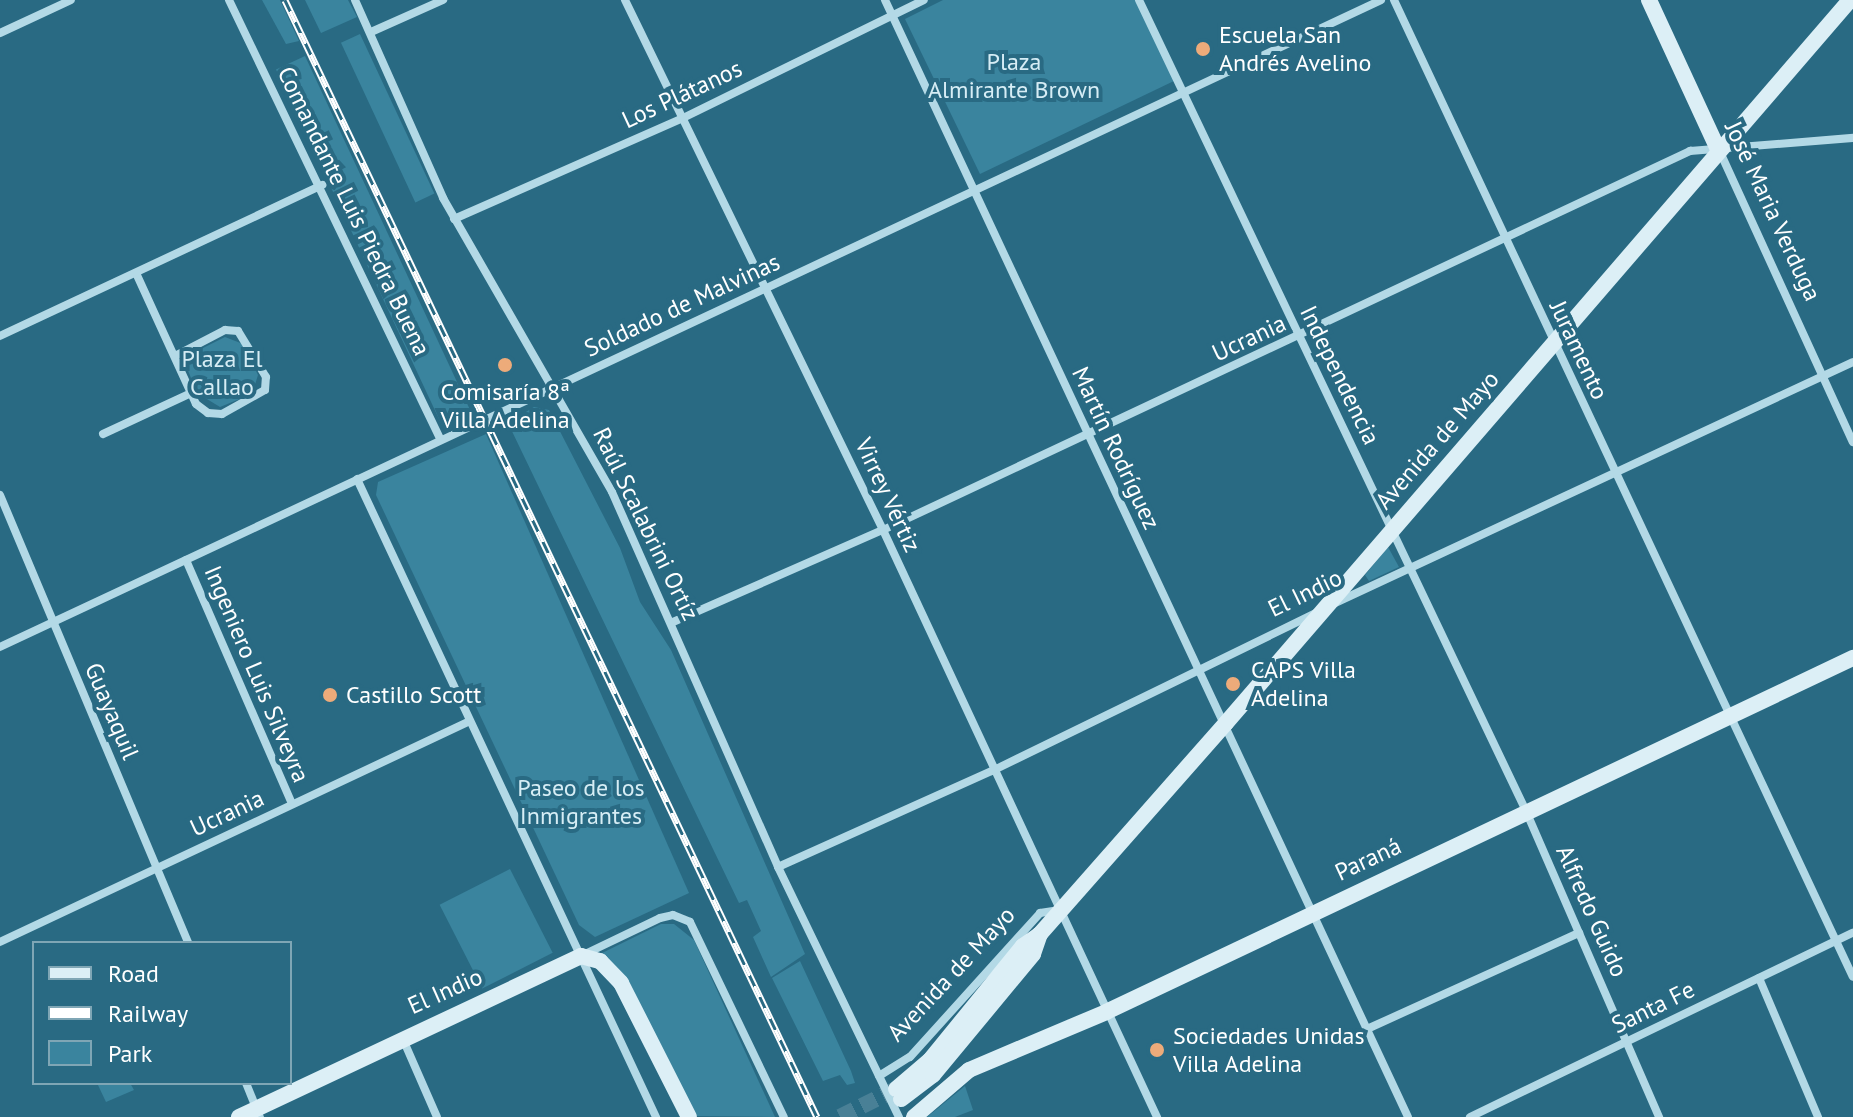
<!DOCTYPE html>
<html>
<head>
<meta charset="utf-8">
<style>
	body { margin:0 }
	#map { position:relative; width:1853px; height:1117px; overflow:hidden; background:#296a83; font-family:"PT Sans",sans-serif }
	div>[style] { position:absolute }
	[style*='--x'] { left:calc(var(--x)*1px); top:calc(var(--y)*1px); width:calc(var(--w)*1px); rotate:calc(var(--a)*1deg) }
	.green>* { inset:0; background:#3a849e; transform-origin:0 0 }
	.secondary-tunnel>* { height:16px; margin-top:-8px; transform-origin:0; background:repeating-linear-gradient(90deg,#498096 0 16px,transparent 0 24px) }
	.street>* { height:8px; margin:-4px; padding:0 4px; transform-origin:4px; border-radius:4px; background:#b3d9e6 }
	.secondary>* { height:16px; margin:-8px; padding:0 8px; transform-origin:8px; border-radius:8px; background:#dceff6 }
	.rail>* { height:7px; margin-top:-3.5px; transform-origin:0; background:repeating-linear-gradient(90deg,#296a83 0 12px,#fff 0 24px); box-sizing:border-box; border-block:2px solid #fff }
	.dots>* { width:22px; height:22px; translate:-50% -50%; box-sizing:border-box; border:4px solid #296a83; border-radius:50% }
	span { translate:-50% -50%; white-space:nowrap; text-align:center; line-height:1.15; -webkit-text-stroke:8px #296a83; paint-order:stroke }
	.poi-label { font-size:24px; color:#fff }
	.left { translate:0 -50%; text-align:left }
	.park-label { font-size:24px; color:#d6edf5 }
	.street-label { font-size:24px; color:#fff }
	.legend { position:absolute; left:32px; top:941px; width:260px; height:144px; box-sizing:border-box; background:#296a83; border:2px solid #7fa6b5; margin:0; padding:10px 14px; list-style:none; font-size:24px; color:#fff }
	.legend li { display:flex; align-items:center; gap:16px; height:40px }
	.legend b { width:40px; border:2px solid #7fa6b5 }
</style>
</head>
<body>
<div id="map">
	<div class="green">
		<div style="clip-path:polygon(262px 0,280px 0,299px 41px,286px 44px)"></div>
		<div style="clip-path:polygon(305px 0,348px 0,357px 17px,321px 33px)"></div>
		<div style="clip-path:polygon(943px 0,1137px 0,1176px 80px,980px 174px,905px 19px)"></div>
		<div style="left:360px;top:34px;width:176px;height:21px;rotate:65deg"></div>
		<div style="left:305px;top:56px;width:394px;height:32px;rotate:65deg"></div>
		<div style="clip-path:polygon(225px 337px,243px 344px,258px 375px,252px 394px,220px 407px,197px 393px,183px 358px)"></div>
		<div style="clip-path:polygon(534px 407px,549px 410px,620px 548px,640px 602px,671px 650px,805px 954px,771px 977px,753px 937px,761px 931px,747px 900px,739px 903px,508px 423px)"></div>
		<div style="clip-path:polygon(486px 434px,689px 893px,595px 937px,579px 925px,376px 495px,378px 482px)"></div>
		<div style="clip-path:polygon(1388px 547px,1399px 567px,1369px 581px,1365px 575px)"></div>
		<div style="left:510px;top:869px;width:94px;height:79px;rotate:63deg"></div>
		<div style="clip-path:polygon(661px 924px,674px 924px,694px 940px,775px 1117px,696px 1116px,600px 954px)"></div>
		<div style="clip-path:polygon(800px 961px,851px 1071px,855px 1083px,847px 1085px,840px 1075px,823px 1081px,772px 978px)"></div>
		<div style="clip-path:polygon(97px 1083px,130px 1083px,134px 1090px,106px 1102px)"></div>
		<div style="clip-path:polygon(965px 1086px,973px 1110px,955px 1117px,927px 1117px)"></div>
	</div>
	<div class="secondary-tunnel">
		<div style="--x:840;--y:1117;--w:63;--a:-26.6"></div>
	</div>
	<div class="street">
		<div style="--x:229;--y:0;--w:488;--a:64.3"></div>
		<div style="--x:355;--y:0;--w:217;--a:66"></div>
		<div style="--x:443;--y:198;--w:339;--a:60.1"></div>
		<div style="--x:612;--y:492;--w:410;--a:66.1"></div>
		<div style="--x:778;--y:867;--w:278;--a:64.2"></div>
		<div style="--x:625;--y:0;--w:589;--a:64.04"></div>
		<div style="--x:883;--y:530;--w:648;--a:64.98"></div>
		<div style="--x:885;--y:0;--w:1233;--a:64.91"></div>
		<div style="--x:1139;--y:0;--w:899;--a:64.49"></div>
		<div style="--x:1526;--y:811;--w:334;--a:66.5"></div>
		<div style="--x:1394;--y:0;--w:1079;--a:64.84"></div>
		<div style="--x:371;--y:32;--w:79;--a:-24"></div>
		<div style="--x:0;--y:33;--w:78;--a:-24.9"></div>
		<div style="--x:1720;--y:152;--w:319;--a:65.4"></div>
		<div style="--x:454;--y:219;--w:250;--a:-23.8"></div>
		<div style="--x:683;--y:118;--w:268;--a:-26.1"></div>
		<div style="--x:136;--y:273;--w:144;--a:65.4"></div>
		<div style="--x:196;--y:404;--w:15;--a:37"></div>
		<div style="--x:208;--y:413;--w:14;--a:4"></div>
		<div style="--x:222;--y:414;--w:49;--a:-29.2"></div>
		<div style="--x:265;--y:390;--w:13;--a:-86"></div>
		<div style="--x:266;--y:377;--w:54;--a:-121.3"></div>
		<div style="--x:238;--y:331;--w:13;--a:-176"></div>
		<div style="--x:225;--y:330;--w:56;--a:152.5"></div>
		<div style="--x:0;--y:336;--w:356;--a:-25.1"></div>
		<div style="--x:103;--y:434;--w:97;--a:-25"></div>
		<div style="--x:357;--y:479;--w:705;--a:64.89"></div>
		<div style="--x:0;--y:495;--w:486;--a:67.2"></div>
		<div style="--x:186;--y:560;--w:266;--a:66.5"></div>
		<div style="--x:1335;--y:603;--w:571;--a:-24.95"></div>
		<div style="--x:673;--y:622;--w:229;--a:-23.7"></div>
		<div style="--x:883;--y:530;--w:892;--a:-25.16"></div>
		<div style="--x:1690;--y:151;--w:164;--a:-4.6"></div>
		<div style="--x:0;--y:647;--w:1525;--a:-25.1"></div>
		<div style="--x:778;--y:867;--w:235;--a:-24.2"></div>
		<div style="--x:992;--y:771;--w:360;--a:-26"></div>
		<div style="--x:0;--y:942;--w:519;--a:-25.18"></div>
		<div style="--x:585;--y:954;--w:83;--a:-25.6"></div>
		<div style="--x:660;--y:918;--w:13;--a:-13"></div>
		<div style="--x:673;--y:915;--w:18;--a:22"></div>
		<div style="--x:690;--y:922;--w:216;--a:64.3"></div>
		<div style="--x:1759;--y:978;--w:151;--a:67"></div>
		<div style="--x:1367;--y:1029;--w:233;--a:-24.4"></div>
		<div style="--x:402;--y:1037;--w:87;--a:66.4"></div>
		<div style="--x:879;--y:1076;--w:36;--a:-32"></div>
		<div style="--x:910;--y:1057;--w:194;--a:-47.9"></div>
		<div style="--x:1040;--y:913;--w:20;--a:-9"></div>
		<div style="--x:246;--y:1083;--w:37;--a:68"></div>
		<div style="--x:1470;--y:1117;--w:425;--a:-25.7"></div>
	</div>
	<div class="secondary">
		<div style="--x:1649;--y:0;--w:164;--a:65.2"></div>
		<div style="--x:896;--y:1089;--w:45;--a:-40.5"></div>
		<div style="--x:930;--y:1060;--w:147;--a:-50.8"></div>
		<div style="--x:1023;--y:946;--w:21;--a:-35"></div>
		<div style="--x:1040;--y:934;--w:281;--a:-48.6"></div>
		<div style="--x:1226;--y:723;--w:955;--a:-49.2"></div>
		<div style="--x:901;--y:1099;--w:40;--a:-37"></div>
		<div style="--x:933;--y:1075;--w:157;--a:-50.4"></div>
		<div style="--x:1033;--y:954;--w:21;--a:-71"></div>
		<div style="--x:239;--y:1117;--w:378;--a:-25.2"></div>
		<div style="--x:581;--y:956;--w:20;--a:15"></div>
		<div style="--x:600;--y:961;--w:30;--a:46"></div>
		<div style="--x:621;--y:983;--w:150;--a:63.1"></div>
		<div style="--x:914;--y:1117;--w:72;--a:-40.5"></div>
		<div style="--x:969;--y:1070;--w:149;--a:-22.9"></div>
		<div style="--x:1106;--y:1012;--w:827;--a:-25.36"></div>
	</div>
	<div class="rail">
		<div style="--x:285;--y:0;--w:1237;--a:64.53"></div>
	</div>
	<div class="dots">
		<div style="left:1203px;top:49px;background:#edab7a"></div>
		<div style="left:505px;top:365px;background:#edab7a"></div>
		<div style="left:1233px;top:684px;background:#edab7a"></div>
		<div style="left:330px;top:695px;background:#edab7a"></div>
		<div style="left:1157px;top:1050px;background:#edab7a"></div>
	</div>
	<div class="poi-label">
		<span class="left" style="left:1219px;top:49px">Escuela San<br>Andrés Avelino</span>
		<span style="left:505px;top:406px">Comisaría 8ª<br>Villa Adelina</span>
		<span class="left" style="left:1251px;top:684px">CAPS Villa<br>Adelina</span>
		<span class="left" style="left:346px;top:695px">Castillo Scott</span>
		<span class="left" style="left:1173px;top:1050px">Sociedades Unidas<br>Villa Adelina</span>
	</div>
	<div class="park-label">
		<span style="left:1014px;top:76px">Plaza<br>Almirante Brown</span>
		<span style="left:222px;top:373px">Plaza El<br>Callao</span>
		<span style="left:581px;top:802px">Paseo de los<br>Inmigrantes</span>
	</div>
	<div class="street-label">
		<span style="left:682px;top:94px;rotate:-25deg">Los Plátanos</span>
		<span style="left:354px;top:211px;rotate:64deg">Comandante Luis Piedra Buena</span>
		<span style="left:1773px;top:211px;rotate:65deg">José Maria Verduga</span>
		<span style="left:682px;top:305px;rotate:-25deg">Soldado de Malvinas</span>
		<span style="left:1249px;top:338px;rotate:-25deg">Ucrania</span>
		<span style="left:1579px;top:350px;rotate:65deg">Juramento</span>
		<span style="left:1340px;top:375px;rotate:64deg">Independencia</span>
		<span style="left:1437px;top:440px;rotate:-49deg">Avenida de Mayo</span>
		<span style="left:1116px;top:448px;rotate:65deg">Martín Rodríguez</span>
		<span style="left:888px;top:495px;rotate:65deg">Virrey Vértiz</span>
		<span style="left:646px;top:524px;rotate:64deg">Raúl Scalabrini Ortíz</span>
		<span style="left:1305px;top:593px;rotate:-26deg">El Indio</span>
		<span style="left:257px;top:674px;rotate:67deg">Ingeniero Luis Silveyra</span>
		<span style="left:112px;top:711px;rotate:67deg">Guayaquil</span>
		<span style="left:227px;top:813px;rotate:-25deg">Ucrania</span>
		<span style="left:1368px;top:859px;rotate:-25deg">Paraná</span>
		<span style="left:1592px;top:911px;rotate:66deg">Alfredo Guido</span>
		<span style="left:951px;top:974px;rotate:-47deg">Avenida de Mayo</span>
		<span style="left:445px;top:991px;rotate:-24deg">El Indio</span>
		<span style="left:1653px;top:1007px;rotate:-26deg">Santa Fe</span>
	</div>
	<ul class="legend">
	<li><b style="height:10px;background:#dceff6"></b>Road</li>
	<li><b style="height:10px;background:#fff"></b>Railway</li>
	<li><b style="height:22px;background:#3a849e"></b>Park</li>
	</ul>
</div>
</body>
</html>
